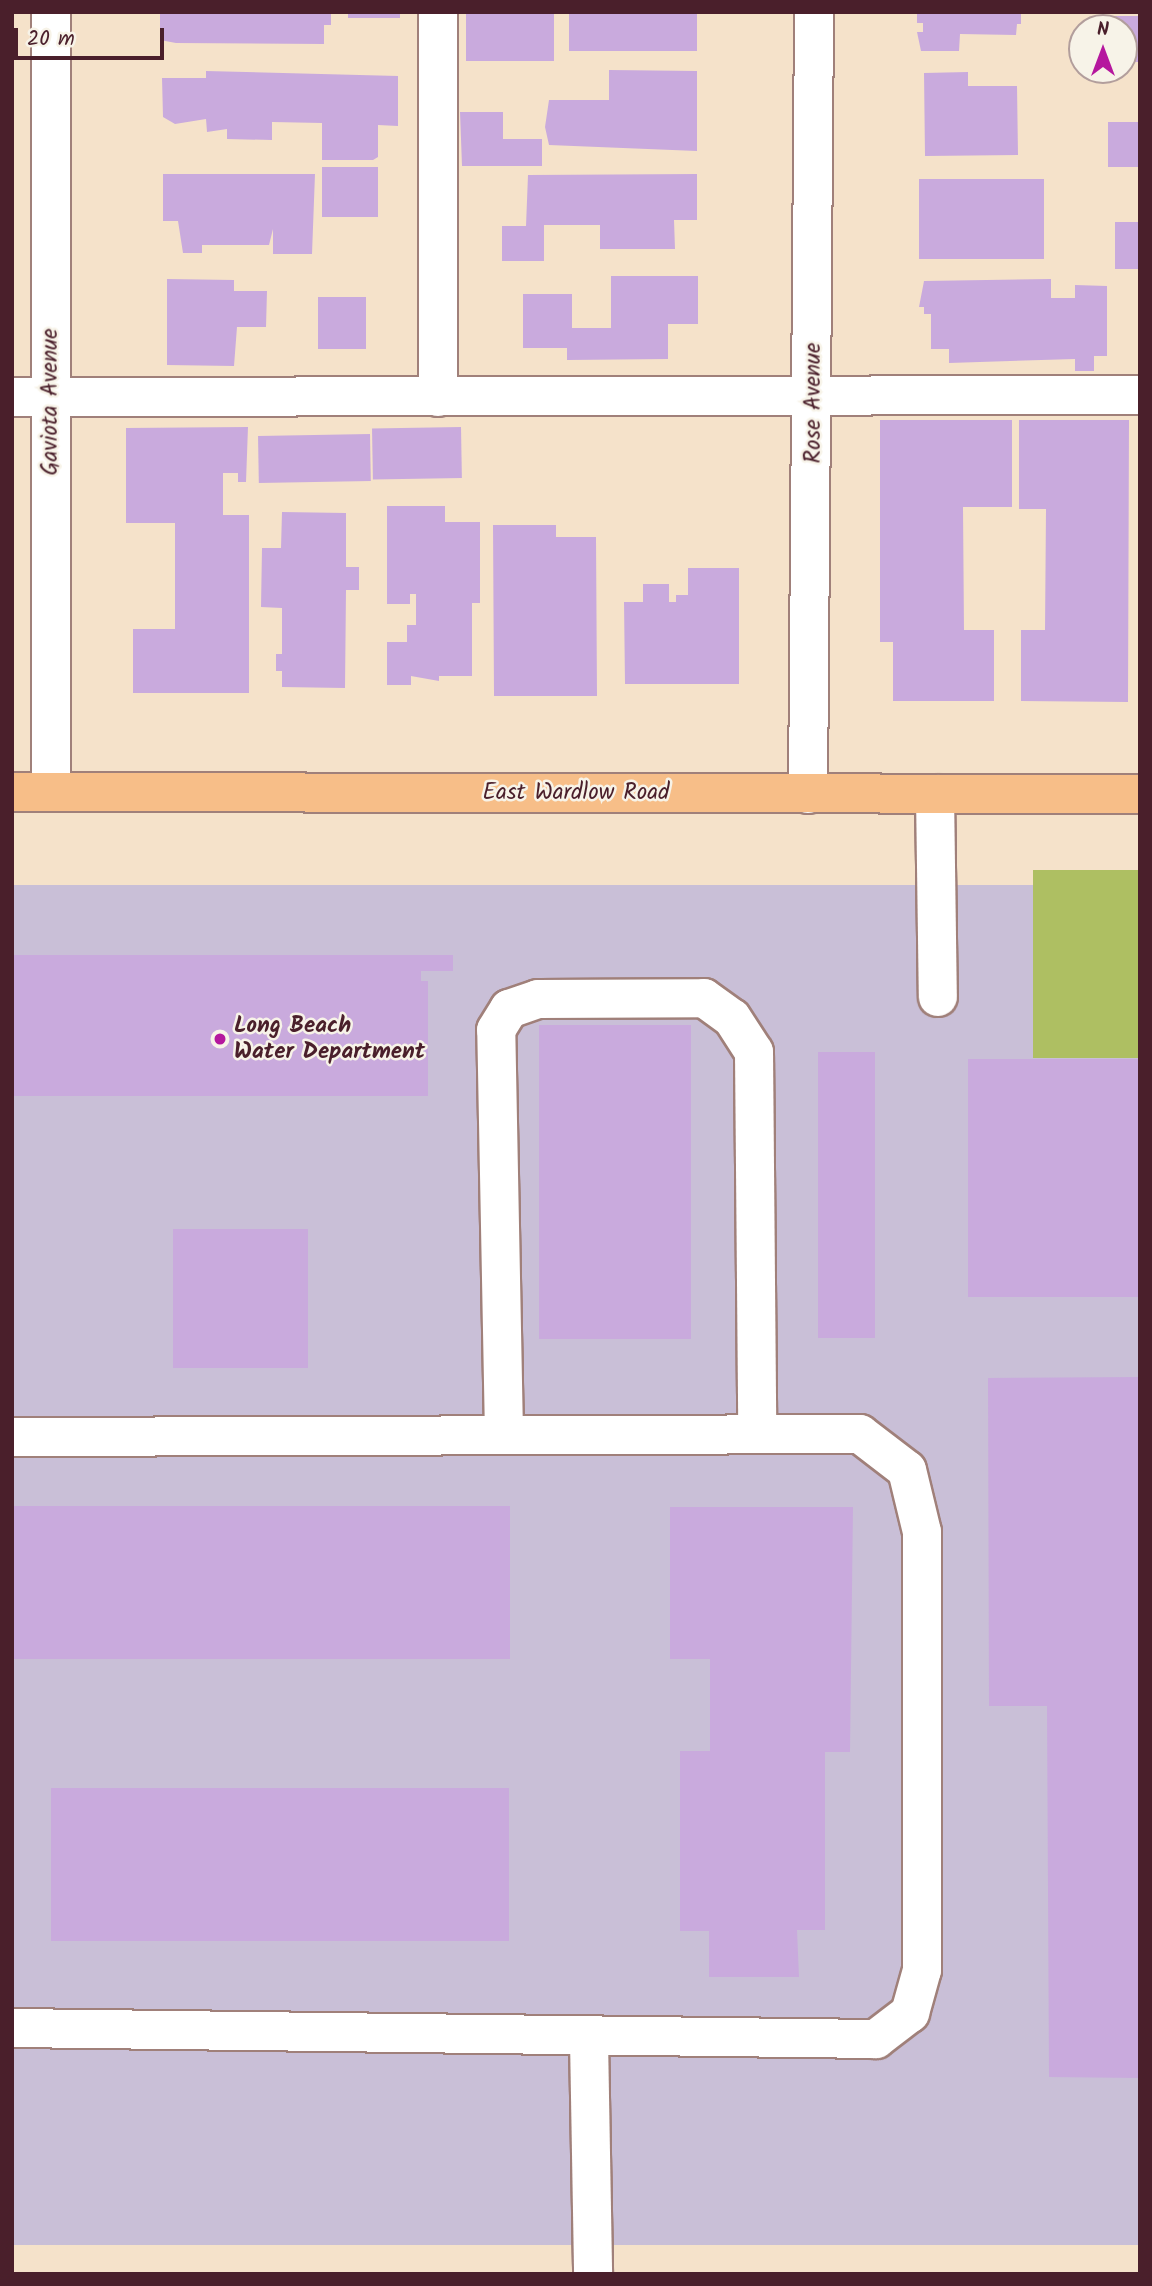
<!DOCTYPE html>
<html>
<head>
<meta charset="utf-8">
<style>
	body { margin:0 }
	#map { position:relative; width:1152px; height:2286px; overflow:hidden; background:#f5e2ca; font-family:Kalam,sans-serif }
	div>[style] { position:absolute }
	[style*='--x'] { left:calc(var(--x)*1px); top:calc(var(--y)*1px); width:calc(var(--w)*1px); rotate:calc(var(--a)*1deg) }
	.industrial>* { inset:0; background:#c9bfd7; transform-origin:0 0 }
	.green>* { inset:0; background:#aebf62; transform-origin:0 0 }
	.building>* { inset:0; background:#c9aadd; transform-origin:0 0 }
	.roads { filter:drop-shadow(2px 0 #a0807a) drop-shadow(-2px 0 #a0807a) drop-shadow(0 2px #a0807a) drop-shadow(0 -2px #a0807a) }
	.minor>* { height:38px; margin:-19px; padding:0 19px; transform-origin:19px; border-radius:19px; background:#fff }
	.major>* { height:38px; margin:-19px; padding:0 19px; transform-origin:19px; border-radius:19px; background:#f7be88 }
	.dots>* { width:19px; height:19px; translate:-50% -50%; box-sizing:border-box; border:4px solid #f7f3e8; border-radius:50% }
	span { translate:-50% -50%; white-space:nowrap; text-align:center; line-height:1.15; -webkit-text-stroke:5px #f7f3e8; paint-order:stroke }
	.street-label { font-size:23px; color:#4a1f2b }
	.poi-label { font-size:23px; color:#4a1f2b; font-weight:700 }
	.left { translate:0 -50%; text-align:left }
	.frame { position:absolute; inset:0; border:14px solid #4a1f2b; pointer-events:none }
	.north { position:absolute; left:1068px; top:14px; width:70px; height:70px; box-sizing:border-box; background:#f7f3e8; border:2px solid #b29e9c; border-radius:50%; rotate:0deg; font-size:19px; font-weight:700; line-height:28px; text-align:center; color:#4a1f2b }
	.north::after { content:''; display:block; margin:auto; width:24px; height:32px; background:#b5179e; clip-path:polygon(50% 0,100% 100%,50% 72%,0 100%) }
	.scale { position:absolute; left:14px; top:28px; width:150px; height:32px; box-sizing:border-box; border:4px solid #4a1f2b; border-top:0; padding-left:9px; font-size:21px; line-height:24px; white-space:nowrap; color:#4a1f2b; -webkit-text-stroke:5px #f7f3e8; paint-order:stroke }
</style>
</head>
<body>
<div id="map">
	<div class="industrial">
		<div style="left:1140px;top:885px;width:1360px;height:1128px;rotate:90deg"></div>
	</div>
	<div class="green">
		<div style="left:1033px;top:870px;width:107px;height:188px"></div>
	</div>
	<div class="building">
		<div style="clip-path:polygon(160px 12px,331px 12px,331px 25px,324px 25px,324px 44px,176px 43px,160px 40px)"></div>
		<div style="left:348px;top:12px;width:52px;height:6px"></div>
		<div style="left:466px;top:12px;width:88px;height:49px"></div>
		<div style="left:569px;top:12px;width:128px;height:39px"></div>
		<div style="clip-path:polygon(917px 12px,1021px 12px,1021px 24px,1017px 24px,1016px 35px,960px 34px,959px 51px,921px 51px,917px 32px,923px 32px,923px 23px,917px 23px)"></div>
		<div style="clip-path:polygon(1102px 16px,1140px 16px,1140px 62px,1124px 62px,1124px 28px,1102px 28px)"></div>
		<div style="clip-path:polygon(609px 70px,697px 71px,697px 151px,549px 145px,545px 127px,549px 100px,609px 100px)"></div>
		<div style="clip-path:polygon(206px 71px,398px 76px,398px 126px,378px 125px,378px 157px,373px 160px,322px 160px,322px 123px,272px 122px,272px 140px,227px 139px,227px 129px,207px 132px,206px 119px,175px 124px,163px 117px,162px 78px,206px 78px)"></div>
		<div style="clip-path:polygon(968px 72px,968px 86px,1017px 86px,1018px 155px,925px 156px,924px 73px)"></div>
		<div style="clip-path:polygon(460px 112px,503px 112px,503px 139px,542px 139px,542px 166px,462px 166px)"></div>
		<div style="left:1108px;top:122px;width:32px;height:45px"></div>
		<div style="left:322px;top:167px;width:56px;height:50px"></div>
		<div style="clip-path:polygon(163px 174px,315px 174px,312px 254px,273px 254px,273px 229px,269px 245px,202px 245px,202px 253px,183px 253px,178px 221px,163px 221px)"></div>
		<div style="clip-path:polygon(697px 174px,697px 220px,674px 220px,675px 249px,600px 249px,600px 225px,544px 225px,544px 261px,502px 261px,502px 226px,526px 226px,528px 175px)"></div>
		<div style="left:919px;top:179px;width:125px;height:80px"></div>
		<div style="left:1115px;top:222px;width:25px;height:47px"></div>
		<div style="clip-path:polygon(611px 276px,698px 276px,698px 324px,668px 324px,668px 359px,567px 360px,567px 348px,523px 348px,523px 294px,572px 294px,572px 328px,611px 328px)"></div>
		<div style="clip-path:polygon(167px 279px,234px 280px,234px 291px,267px 291px,266px 327px,237px 327px,234px 366px,167px 365px)"></div>
		<div style="clip-path:polygon(1051px 279px,1051px 298px,1075px 298px,1075px 285px,1107px 286px,1107px 356px,1094px 356px,1094px 371px,1075px 371px,1075px 359px,949px 363px,949px 349px,931px 349px,931px 314px,924px 314px,924px 307px,919px 307px,924px 281px)"></div>
		<div style="left:318px;top:297px;width:48px;height:52px"></div>
		<div style="clip-path:polygon(880px 420px,1012px 420px,1012px 507px,963px 507px,964px 630px,994px 630px,994px 701px,893px 701px,893px 642px,880px 642px)"></div>
		<div style="clip-path:polygon(1019px 420px,1129px 420px,1128px 702px,1021px 701px,1021px 630px,1045px 630px,1046px 509px,1019px 509px)"></div>
		<div style="clip-path:polygon(248px 427px,246px 482px,238px 482px,238px 473px,223px 473px,223px 515px,249px 515px,249px 693px,133px 693px,133px 629px,175px 629px,175px 523px,126px 523px,126px 428px)"></div>
		<div style="left:461px;top:427px;width:51px;height:89px;rotate:89deg"></div>
		<div style="left:370px;top:434px;width:47px;height:112px;rotate:89deg"></div>
		<div style="clip-path:polygon(387px 506px,445px 506px,445px 522px,480px 522px,480px 603px,472px 603px,472px 676px,439px 676px,439px 681px,411px 676px,411px 685px,387px 685px,387px 642px,407px 642px,407px 625px,416px 625px,416px 594px,410px 594px,410px 604px,387px 604px)"></div>
		<div style="clip-path:polygon(282px 512px,346px 513px,346px 567px,359px 567px,359px 590px,346px 590px,345px 688px,282px 687px,282px 671px,276px 671px,276px 654px,282px 654px,282px 608px,261px 607px,262px 548px,281px 548px)"></div>
		<div style="clip-path:polygon(493px 525px,556px 525px,556px 537px,596px 537px,597px 696px,494px 696px)"></div>
		<div style="clip-path:polygon(688px 568px,739px 568px,739px 684px,625px 684px,624px 602px,643px 602px,643px 584px,669px 584px,669px 602px,676px 602px,676px 595px,688px 595px)"></div>
		<div style="clip-path:polygon(12px 955px,453px 955px,453px 971px,421px 971px,421px 981px,428px 981px,428px 1096px,12px 1096px)"></div>
		<div style="left:691px;top:1025px;width:314px;height:152px;rotate:90deg"></div>
		<div style="left:818px;top:1052px;width:57px;height:286px"></div>
		<div style="left:968px;top:1059px;width:172px;height:238px"></div>
		<div style="left:173px;top:1229px;width:135px;height:139px"></div>
		<div style="clip-path:polygon(1140px 1377px,1140px 2078px,1049px 2077px,1047px 1706px,989px 1706px,988px 1378px)"></div>
		<div style="left:510px;top:1506px;width:153px;height:498px;rotate:90deg"></div>
		<div style="clip-path:polygon(670px 1507px,853px 1507px,850px 1752px,825px 1752px,825px 1930px,797px 1930px,799px 1977px,709px 1977px,709px 1931px,680px 1931px,680px 1751px,710px 1751px,710px 1659px,670px 1659px)"></div>
		<div style="left:51px;top:1788px;width:458px;height:153px"></div>
	</div>
	<div class="roads">
		<div class="minor">
			<div style="--x:51;--y:12;--w:780;--a:90"></div>
			<div style="--x:438;--y:12;--w:385;--a:90"></div>
			<div style="--x:12;--y:397;--w:1128;--a:-0.1"></div>
			<div style="--x:808;--y:794;--w:782;--a:-89.56"></div>
			<div style="--x:935;--y:794;--w:203;--a:89.2"></div>
			<div style="--x:504;--y:1434;--w:404;--a:-91.1"></div>
			<div style="--x:496;--y:1030;--w:25;--a:-58"></div>
			<div style="--x:509;--y:1009;--w:31;--a:-19"></div>
			<div style="--x:538;--y:999;--w:166;--a:-0.3"></div>
			<div style="--x:704;--y:998;--w:34;--a:36"></div>
			<div style="--x:732;--y:1018;--w:40;--a:57.1"></div>
			<div style="--x:754;--y:1052;--w:380;--a:89.5"></div>
			<div style="--x:12;--y:1437;--w:848;--a:-0.2"></div>
			<div style="--x:860;--y:1434;--w:59;--a:37.5"></div>
			<div style="--x:907;--y:1470;--w:64;--a:76.4"></div>
			<div style="--x:922;--y:1532;--w:438;--a:90"></div>
			<div style="--x:922;--y:1970;--w:45;--a:105.6"></div>
			<div style="--x:910;--y:2013;--w:43;--a:142.6"></div>
			<div style="--x:876;--y:2039;--w:864;--a:-179.27"></div>
			<div style="--x:589;--y:2039;--w:235;--a:89"></div>
		</div>
		<div class="major">
			<div style="--x:12;--y:792;--w:1128;--a:0.1"></div>
		</div>
	</div>
	<div class="dots">
		<div style="left:220px;top:1039px;background:#b5179e"></div>
	</div>
	<div class="street-label">
		<span style="left:51px;top:402px;rotate:-90deg">Gaviota Avenue</span>
		<span style="left:814px;top:403px;rotate:-90deg">Rose Avenue</span>
		<span style="left:576px;top:793px">East Wardlow Road</span>
	</div>
	<div class="poi-label">
		<span class="left" style="left:234px;top:1039px">Long Beach<br>Water Department</span>
	</div>
	<div class="frame"></div>
	<div class="north">N</div>
	<div class="scale">20 m</div>
</div>
</body>
</html>
